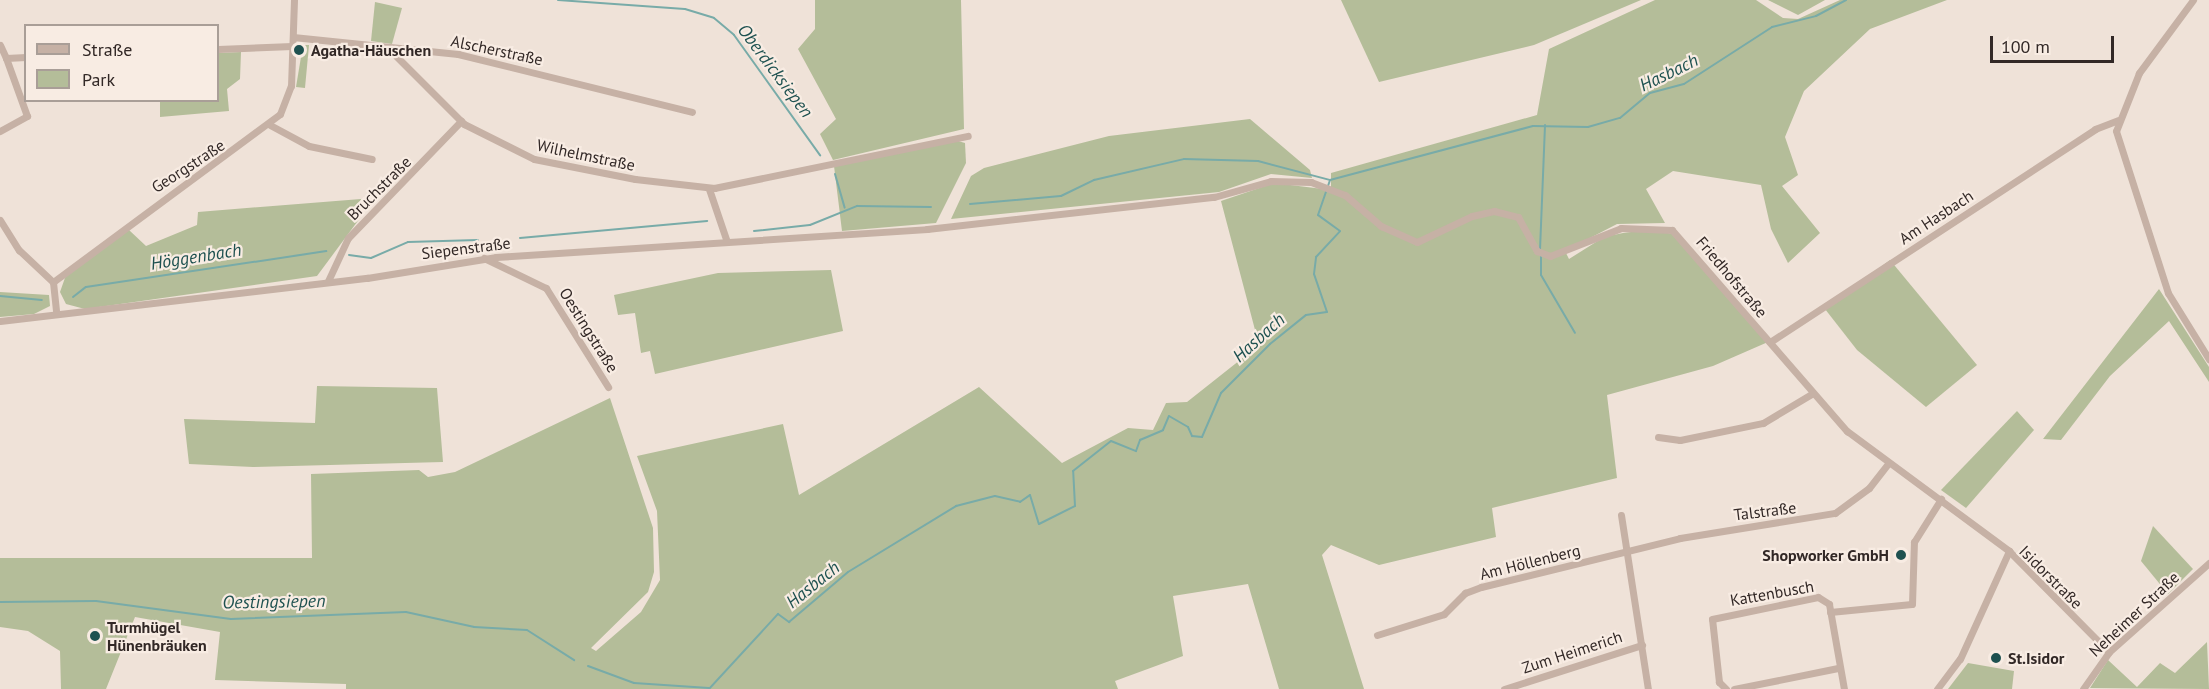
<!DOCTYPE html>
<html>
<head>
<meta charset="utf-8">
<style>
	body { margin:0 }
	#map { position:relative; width:2209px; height:689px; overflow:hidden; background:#efe2d8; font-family:"PT Sans",sans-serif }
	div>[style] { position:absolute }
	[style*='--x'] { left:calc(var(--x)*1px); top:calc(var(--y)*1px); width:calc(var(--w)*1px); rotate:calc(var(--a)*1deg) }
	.green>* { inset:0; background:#b4bd99 }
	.stream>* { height:2px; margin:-1px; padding:0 1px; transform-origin:1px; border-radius:1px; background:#78aba8 }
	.minor>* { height:7px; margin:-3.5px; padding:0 3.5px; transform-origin:3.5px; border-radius:3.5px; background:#c6b1a5 }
	.dots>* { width:16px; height:16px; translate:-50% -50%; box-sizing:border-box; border:3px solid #f8ece3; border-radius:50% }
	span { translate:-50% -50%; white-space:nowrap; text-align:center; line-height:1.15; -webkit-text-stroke:4.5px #f8ece3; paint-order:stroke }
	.poi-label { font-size:16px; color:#322826; font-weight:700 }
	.left { translate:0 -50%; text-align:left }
	.right { translate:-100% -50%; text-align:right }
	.street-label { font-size:16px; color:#322826 }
	.water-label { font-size:18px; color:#1e5150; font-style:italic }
	.legend { position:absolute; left:24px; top:24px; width:195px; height:78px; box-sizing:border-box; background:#f8ece3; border:2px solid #a99e97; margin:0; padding:8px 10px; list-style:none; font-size:18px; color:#322826 }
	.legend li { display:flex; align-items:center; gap:12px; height:30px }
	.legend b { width:30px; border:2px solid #a99e97 }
	.scale { position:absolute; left:1990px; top:36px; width:124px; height:27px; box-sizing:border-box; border:3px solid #322826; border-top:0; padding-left:8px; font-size:18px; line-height:21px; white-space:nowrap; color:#322826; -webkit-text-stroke:4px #f8ece3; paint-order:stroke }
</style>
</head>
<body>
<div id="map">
	<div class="green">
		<div style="clip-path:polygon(815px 0,961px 0,964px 129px,833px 160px,820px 134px,836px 119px,798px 49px,815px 29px)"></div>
		<div style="clip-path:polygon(1341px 0,1641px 0,1534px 45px,1379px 82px)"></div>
		<div style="clip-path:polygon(1655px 0,1756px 0,1783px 18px,1798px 19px,1840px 0,1947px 0,1870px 29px,1804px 91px,1785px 137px,1798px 175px,1782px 186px,1820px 233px,1788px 263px,1771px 229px,1761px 185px,1673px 171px,1646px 189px,1665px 223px,1617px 224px,1565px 251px,1569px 259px,1604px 237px,1623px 233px,1655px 229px,1675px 235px,1768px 342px,1713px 366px,1607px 395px,1617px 478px,1492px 508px,1496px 537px,1379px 565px,1331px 545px,1322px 555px,1364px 689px,1279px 689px,1248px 584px,1173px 596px,1183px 656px,1115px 681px,1118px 689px,346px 689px,346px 684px,215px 680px,220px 632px,135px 617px,106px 689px,61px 689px,60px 651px,28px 631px,0 627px,0 558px,312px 558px,311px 474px,419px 470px,428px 477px,455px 472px,610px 398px,653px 528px,654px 572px,648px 592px,591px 648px,596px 651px,641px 612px,660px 580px,657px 511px,637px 456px,783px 424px,799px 495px,979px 387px,1062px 463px,1128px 428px,1153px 430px,1166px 403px,1187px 402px,1259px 345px,1221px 201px,1274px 183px,1331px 190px,1331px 173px,1537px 115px,1549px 49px)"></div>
		<div style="clip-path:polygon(1768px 0,1825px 0,1798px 15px)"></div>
		<div style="clip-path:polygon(375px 2px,402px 8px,392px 44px,371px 41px)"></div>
		<div style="clip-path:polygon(303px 45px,309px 45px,305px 88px,296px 87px)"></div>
		<div style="clip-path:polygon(241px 52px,240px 79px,227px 89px,229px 111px,160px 117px,160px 101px,218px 100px,218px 53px)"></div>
		<div style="clip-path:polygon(1250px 119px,1310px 170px,1312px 178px,1271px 174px,1219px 192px,951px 219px,971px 176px,984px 168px,1109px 136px)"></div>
		<div style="clip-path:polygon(958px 141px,965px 143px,966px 163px,936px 223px,842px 231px,834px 166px)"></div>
		<div style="clip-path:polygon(361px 199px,360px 218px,317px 276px,85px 309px,66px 304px,60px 292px,66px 275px,129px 230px,146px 246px,197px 225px,198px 212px)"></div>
		<div style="clip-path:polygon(1890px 260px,1977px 365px,1926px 407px,1857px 350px,1825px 309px)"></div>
		<div style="clip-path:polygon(831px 270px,843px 331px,655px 374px,650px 351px,641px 353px,635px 313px,618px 315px,614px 295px,718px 273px)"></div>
		<div style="clip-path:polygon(2159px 289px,2209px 367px,2209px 382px,2169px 321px,2110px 376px,2061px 440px,2043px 439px)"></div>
		<div style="clip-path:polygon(0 292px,49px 295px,50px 306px,34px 314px,0 317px)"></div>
		<div style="clip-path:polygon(317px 386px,437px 388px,443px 462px,253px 467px,189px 464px,184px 419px,315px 423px)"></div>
		<div style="clip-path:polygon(2017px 411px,2034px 430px,1966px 508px,1941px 490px)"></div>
		<div style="clip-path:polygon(2153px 526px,2193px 569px,2168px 594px,2141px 561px)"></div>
		<div style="clip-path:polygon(2207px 642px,2209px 689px,2090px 688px,2108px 660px,2137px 687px,2160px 663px,2175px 673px)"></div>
		<div style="clip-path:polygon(1968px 663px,2014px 671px,2012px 689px,1948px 689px)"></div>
	</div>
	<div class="stream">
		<div style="--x:558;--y:0;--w:127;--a:4.1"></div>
		<div style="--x:685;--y:9;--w:30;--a:17"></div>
		<div style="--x:714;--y:18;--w:26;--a:40"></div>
		<div style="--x:734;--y:35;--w:148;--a:54.4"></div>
		<div style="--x:835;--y:174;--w:35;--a:74"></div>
		<div style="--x:970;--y:204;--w:91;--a:-5"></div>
		<div style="--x:1061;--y:196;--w:37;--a:-26"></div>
		<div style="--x:1094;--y:180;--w:92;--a:-13.1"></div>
		<div style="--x:1184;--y:159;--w:74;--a:1.5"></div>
		<div style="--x:1258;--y:161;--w:74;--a:14.8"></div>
		<div style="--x:1330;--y:180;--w:210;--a:-14.9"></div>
		<div style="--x:1533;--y:126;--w:55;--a:1"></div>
		<div style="--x:1588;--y:127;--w:33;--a:-16"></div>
		<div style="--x:1620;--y:118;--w:39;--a:-40"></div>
		<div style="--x:1650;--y:93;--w:35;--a:-15"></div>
		<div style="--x:1684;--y:84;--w:105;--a:-32.9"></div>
		<div style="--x:1772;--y:27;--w:45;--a:-14"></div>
		<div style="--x:1816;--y:16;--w:34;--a:-28"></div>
		<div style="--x:754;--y:231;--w:56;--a:-6.1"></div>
		<div style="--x:810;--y:225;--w:51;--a:-22"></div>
		<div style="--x:857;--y:206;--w:74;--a:0.8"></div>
		<div style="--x:520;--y:238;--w:188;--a:-5.2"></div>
		<div style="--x:1540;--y:250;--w:125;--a:-87.7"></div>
		<div style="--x:349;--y:255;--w:22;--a:8"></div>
		<div style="--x:371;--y:258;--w:40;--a:-23.4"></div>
		<div style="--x:408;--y:242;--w:70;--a:-1.6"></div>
		<div style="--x:1541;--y:255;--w:20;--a:90"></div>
		<div style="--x:1541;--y:275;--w:67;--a:59.6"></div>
		<div style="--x:0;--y:296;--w:42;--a:5.4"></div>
		<div style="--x:73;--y:297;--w:16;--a:-38"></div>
		<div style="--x:86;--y:287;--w:243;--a:-8.5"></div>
		<div style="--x:0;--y:602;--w:96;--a:-0.6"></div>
		<div style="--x:96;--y:601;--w:136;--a:7.6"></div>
		<div style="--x:231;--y:619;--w:175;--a:-2.3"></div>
		<div style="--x:406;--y:612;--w:70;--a:12.4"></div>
		<div style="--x:474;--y:627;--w:53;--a:3.2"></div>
		<div style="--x:527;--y:630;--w:56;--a:32.6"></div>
		<div style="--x:588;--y:666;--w:49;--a:20.3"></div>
		<div style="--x:634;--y:683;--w:75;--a:3.8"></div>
		<div style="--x:709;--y:689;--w:102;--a:-47.4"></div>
		<div style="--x:778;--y:614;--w:14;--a:36"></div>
		<div style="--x:789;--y:622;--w:77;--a:-40.3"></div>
		<div style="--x:848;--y:572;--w:127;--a:-31.4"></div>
		<div style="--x:956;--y:506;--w:40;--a:-14.4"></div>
		<div style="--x:995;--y:496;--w:26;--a:13"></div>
		<div style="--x:1020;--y:502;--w:12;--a:-35"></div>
		<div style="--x:1030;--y:495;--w:30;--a:73"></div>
		<div style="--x:1039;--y:524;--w:40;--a:-26.6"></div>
		<div style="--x:1075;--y:506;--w:35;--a:-93"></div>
		<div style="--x:1073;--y:471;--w:48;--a:-38.3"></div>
		<div style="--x:1111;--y:441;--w:27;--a:22"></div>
		<div style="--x:1136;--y:451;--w:12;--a:-70"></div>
		<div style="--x:1140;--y:440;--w:25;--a:-23"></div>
		<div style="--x:1163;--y:430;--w:15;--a:-67"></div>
		<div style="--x:1169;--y:416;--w:22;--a:30"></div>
		<div style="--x:1188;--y:427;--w:10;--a:66"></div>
		<div style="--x:1192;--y:436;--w:10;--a:6"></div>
		<div style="--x:1202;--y:437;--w:48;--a:-66.6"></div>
		<div style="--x:1221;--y:393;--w:69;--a:-45"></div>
		<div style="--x:1270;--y:344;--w:46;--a:-38.9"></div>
		<div style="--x:1306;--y:315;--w:21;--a:-8"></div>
		<div style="--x:1327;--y:312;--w:40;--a:-108.9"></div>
		<div style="--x:1314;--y:274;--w:17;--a:-83"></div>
		<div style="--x:1316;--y:257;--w:35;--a:-47"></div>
		<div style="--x:1340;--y:231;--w:27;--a:-144"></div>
		<div style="--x:1318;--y:215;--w:37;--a:-71"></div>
	</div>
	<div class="minor">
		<div style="--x:2193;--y:0;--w:91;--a:126.5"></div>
		<div style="--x:2139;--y:73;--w:62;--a:111.6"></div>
		<div style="--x:2116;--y:131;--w:170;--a:72.2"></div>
		<div style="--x:2168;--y:293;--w:78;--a:58.2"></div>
		<div style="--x:293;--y:37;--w:166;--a:5.9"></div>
		<div style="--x:458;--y:54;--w:241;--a:13.9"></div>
		<div style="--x:0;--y:45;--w:14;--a:65"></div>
		<div style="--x:6;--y:58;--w:20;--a:-3"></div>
		<div style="--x:218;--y:49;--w:74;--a:-2.3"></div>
		<div style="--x:389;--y:49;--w:106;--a:45"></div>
		<div style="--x:464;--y:124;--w:78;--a:26.6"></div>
		<div style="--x:534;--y:159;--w:103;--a:11.2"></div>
		<div style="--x:635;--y:179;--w:80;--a:6.5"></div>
		<div style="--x:714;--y:188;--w:259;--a:-11.6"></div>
		<div style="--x:270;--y:125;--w:44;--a:28.3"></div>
		<div style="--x:309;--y:146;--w:64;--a:11.7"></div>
		<div style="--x:0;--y:131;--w:31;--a:-29"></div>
		<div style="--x:27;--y:116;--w:62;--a:-109.9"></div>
		<div style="--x:709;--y:189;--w:56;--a:71.2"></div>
		<div style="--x:0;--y:220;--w:36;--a:58"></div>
		<div style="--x:19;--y:250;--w:47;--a:43.3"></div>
		<div style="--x:484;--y:258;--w:69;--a:25.8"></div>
		<div style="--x:546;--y:288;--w:117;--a:57.9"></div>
		<div style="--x:328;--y:281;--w:47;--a:-65.1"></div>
		<div style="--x:348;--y:238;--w:163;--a:-46"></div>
		<div style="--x:53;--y:282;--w:282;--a:-36.5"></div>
		<div style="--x:280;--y:114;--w:30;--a:-69"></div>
		<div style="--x:291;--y:86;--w:86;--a:-88"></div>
		<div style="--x:53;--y:282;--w:29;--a:84"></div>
		<div style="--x:0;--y:321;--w:370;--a:-6.7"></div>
		<div style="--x:367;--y:278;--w:131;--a:-9.2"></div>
		<div style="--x:496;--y:257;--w:432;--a:-3.7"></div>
		<div style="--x:927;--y:229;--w:289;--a:-6.4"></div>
		<div style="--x:1214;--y:197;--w:59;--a:-15.7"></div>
		<div style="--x:1271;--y:181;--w:40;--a:1.4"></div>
		<div style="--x:1311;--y:182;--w:36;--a:21"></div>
		<div style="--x:1345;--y:195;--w:48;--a:40.7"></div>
		<div style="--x:1381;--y:226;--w:39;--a:24"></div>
		<div style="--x:1417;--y:242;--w:61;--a:-25.3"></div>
		<div style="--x:1472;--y:216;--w:23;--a:-13"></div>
		<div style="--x:1494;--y:211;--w:25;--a:14"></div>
		<div style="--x:1518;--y:217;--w:39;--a:61"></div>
		<div style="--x:1537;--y:251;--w:14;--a:21"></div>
		<div style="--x:1550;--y:256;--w:76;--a:-21.5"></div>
		<div style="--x:1621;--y:228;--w:51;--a:2.2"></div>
		<div style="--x:1672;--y:230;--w:267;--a:49"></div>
		<div style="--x:1847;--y:431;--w:202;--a:36.5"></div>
		<div style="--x:1770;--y:342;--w:389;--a:-33.2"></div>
		<div style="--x:2095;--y:129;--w:25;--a:-21"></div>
		<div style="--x:1658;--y:437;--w:22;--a:8"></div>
		<div style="--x:1680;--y:440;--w:85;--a:-11.6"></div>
		<div style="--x:1763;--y:423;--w:58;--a:-31"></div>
		<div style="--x:1621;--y:515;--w:176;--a:81.2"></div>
		<div style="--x:1830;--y:612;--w:82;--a:-5.6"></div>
		<div style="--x:1912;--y:604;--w:62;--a:-88.2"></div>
		<div style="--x:1914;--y:542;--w:51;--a:-57.9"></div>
		<div style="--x:1377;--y:635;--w:70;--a:-17.4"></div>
		<div style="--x:1444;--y:614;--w:30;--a:-45"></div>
		<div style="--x:1465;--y:593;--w:17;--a:-21"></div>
		<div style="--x:1481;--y:587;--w:205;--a:-13.8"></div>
		<div style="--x:1680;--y:538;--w:157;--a:-9.2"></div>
		<div style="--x:1835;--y:513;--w:42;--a:-36.3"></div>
		<div style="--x:1869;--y:488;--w:29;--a:-52"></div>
		<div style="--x:1504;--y:689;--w:145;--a:-17.7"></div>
		<div style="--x:1726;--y:689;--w:10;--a:-135"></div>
		<div style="--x:1719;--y:682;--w:63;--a:-96.3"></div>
		<div style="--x:1712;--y:619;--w:108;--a:-11.7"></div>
		<div style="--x:1818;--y:597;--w:13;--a:32"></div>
		<div style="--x:1829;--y:604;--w:86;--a:80"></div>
		<div style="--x:1734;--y:689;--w:106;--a:-11.4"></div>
		<div style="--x:1937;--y:689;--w:38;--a:-53"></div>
		<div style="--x:1960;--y:659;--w:119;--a:-65.6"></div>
		<div style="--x:2009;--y:551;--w:142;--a:45.3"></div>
		<div style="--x:2083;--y:689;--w:45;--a:-54.9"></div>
		<div style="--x:2109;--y:652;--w:134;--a:-41.7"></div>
	</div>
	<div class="dots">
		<div style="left:299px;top:50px;background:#1e5150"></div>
		<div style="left:1901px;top:555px;background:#1e5150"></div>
		<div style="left:95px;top:636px;background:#1e5150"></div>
		<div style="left:1996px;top:658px;background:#1e5150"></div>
	</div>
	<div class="poi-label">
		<span class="left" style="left:311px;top:50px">Agatha-Häuschen</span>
		<span class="right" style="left:1889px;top:555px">Shopworker GmbH</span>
		<span class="left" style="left:107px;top:636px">Turmhügel<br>Hünenbräuken</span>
		<span class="left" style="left:2008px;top:658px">St.Isidor</span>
	</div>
	<div class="street-label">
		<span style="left:497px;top:50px;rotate:12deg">Alscherstraße</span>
		<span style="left:586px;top:155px;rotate:12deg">Wilhelmstraße</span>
		<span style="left:188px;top:166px;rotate:-33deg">Georgstraße</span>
		<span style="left:379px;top:188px;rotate:-45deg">Bruchstraße</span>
		<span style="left:1936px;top:217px;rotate:-33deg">Am Hasbach</span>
		<span style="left:466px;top:248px;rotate:-7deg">Siepenstraße</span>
		<span style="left:1732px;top:277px;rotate:50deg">Friedhofstraße</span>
		<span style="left:589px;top:330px;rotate:58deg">Oestingstraße</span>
		<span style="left:1765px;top:511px;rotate:-7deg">Talstraße</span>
		<span style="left:1530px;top:562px;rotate:-14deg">Am Höllenberg</span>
		<span style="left:2051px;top:577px;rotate:45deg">Isidorstraße</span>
		<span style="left:1772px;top:593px;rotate:-10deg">Kattenbusch</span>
		<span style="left:2134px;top:614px;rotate:-43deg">Neheimer Straße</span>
		<span style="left:1572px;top:652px;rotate:-18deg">Zum Heimerich</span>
	</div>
	<div class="water-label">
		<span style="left:775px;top:71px;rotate:53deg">Oberdicksiepen</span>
		<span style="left:1669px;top:73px;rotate:-26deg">Hasbach</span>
		<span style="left:196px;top:257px;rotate:-9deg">Höggenbach</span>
		<span style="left:1259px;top:338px;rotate:-42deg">Hasbach</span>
		<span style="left:813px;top:585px;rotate:-39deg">Hasbach</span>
		<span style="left:274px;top:602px;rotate:-1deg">Oestingsiepen</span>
	</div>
	<ul class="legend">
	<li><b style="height:8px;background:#c6b1a5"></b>Straße</li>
	<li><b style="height:16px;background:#b4bd99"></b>Park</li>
	</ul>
	<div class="scale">100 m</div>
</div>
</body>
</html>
